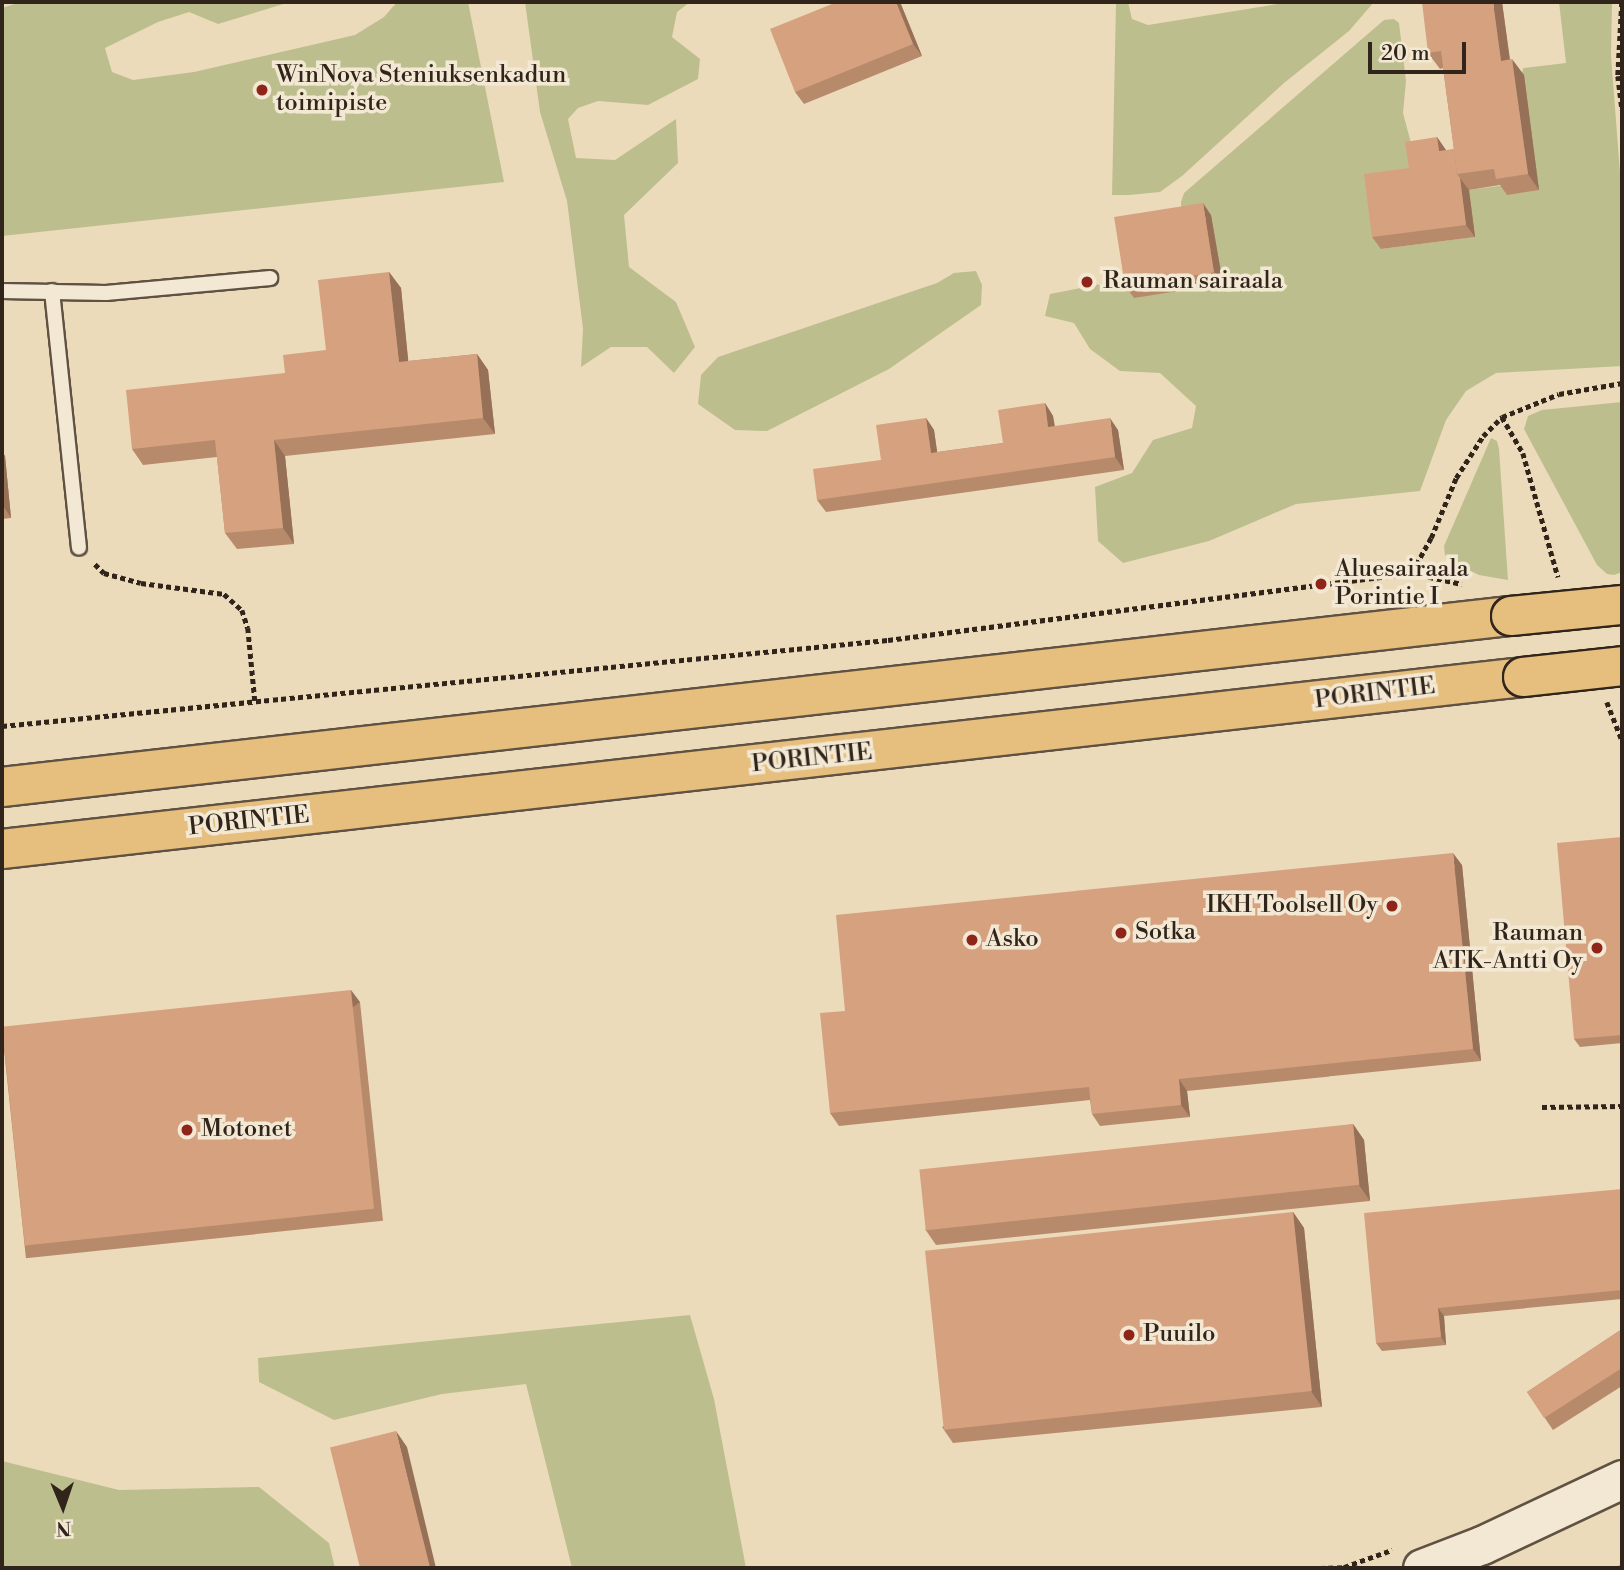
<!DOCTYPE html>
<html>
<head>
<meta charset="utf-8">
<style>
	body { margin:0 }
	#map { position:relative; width:1624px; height:1570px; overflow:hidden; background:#ecdbbb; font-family:"Libre Bodoni",serif }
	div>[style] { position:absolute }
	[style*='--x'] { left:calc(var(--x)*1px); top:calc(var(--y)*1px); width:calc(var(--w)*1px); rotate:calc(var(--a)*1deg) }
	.green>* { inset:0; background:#bdbe8d }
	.path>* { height:4.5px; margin-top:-2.25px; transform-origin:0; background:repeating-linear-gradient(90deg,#31251b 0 5px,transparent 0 8.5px) }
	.roads { filter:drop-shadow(2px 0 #605243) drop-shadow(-2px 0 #605243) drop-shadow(0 2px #605243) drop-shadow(0 -2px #605243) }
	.lane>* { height:14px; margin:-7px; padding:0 7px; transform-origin:7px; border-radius:7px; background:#f3e8d3 }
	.secondary>* { height:37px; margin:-18.5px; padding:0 18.5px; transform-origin:18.5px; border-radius:18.5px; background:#f3e8d3 }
	.highway>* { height:38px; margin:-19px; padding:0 19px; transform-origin:19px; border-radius:19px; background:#e6be7e }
	.bridges { filter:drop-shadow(2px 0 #31251b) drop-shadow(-2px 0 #31251b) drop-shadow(0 2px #31251b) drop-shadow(0 -2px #31251b) }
	.highway-bridge>* { height:38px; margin:-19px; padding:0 19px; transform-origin:19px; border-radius:19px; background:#e6be7e }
	.wall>* { inset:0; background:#b88a6c; transform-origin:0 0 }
	.shaded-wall>* { inset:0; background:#967158; transform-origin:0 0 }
	.building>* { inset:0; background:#d6a17e; transform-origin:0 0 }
	.dots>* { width:19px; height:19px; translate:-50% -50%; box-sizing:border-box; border:4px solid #f3e8d3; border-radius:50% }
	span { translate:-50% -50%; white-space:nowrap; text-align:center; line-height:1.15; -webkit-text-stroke:7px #f3e8d3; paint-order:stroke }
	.poi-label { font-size:24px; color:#31251b }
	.left { translate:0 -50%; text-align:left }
	.right { translate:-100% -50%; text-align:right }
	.street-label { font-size:24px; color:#31251b }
	.frame { position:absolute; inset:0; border:4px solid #31251b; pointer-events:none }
	.north { position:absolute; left:28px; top:1472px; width:70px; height:70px; -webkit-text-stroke:5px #f3e8d3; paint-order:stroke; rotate:178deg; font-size:19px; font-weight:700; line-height:28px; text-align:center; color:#31251b }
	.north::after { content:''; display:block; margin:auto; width:24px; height:32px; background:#31251b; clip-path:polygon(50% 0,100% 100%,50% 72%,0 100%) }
	.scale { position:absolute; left:1368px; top:42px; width:98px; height:32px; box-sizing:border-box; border:4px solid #31251b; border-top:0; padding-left:9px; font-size:21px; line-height:24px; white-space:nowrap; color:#31251b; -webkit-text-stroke:5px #f3e8d3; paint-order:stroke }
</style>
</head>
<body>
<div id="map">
	<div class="green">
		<div style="clip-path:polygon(21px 2px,290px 2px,218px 24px,189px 12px,158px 22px,105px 48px,112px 72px,133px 80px,194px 72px,355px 35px,384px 17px,397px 2px,468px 2px,504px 182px,2px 236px,2px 8px)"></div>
		<div style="clip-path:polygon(525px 2px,690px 2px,677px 12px,672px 37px,700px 59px,698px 79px,648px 105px,598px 101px,578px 108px,568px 119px,576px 158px,615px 160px,676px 119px,678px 163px,624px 215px,629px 267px,676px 302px,695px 347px,674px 373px,647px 347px,611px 347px,581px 367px,583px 329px,567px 201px,540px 112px)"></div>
		<div style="clip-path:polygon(1116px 2px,1128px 2px,1132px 19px,1148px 25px,1290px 2px,1374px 2px,1349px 31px,1284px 83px,1182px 176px,1160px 192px,1129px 195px,1112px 195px)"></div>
		<div style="clip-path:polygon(1559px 2px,1612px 2px,1611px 56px,1622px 198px,1622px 366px,1496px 373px,1466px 391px,1446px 420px,1420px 491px,1296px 504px,1209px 541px,1123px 563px,1098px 541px,1095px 487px,1132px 473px,1153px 440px,1192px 428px,1196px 406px,1160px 373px,1120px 371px,1090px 349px,1074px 323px,1045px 316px,1050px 294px,1127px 279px,1222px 284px,1211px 216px,1182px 220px,1181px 202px,1184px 193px,1384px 20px,1394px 19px,1399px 23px,1406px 81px,1403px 113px,1414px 154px,1381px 249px,1474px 237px,1469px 190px,1506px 185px,1523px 68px,1566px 63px)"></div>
		<div style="clip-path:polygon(976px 271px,982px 285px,981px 305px,889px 369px,767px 431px,735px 430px,698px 404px,701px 375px,718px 357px,937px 283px,954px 273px)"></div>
		<div style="clip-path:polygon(1622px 402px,1622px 572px,1614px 575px,1607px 574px,1597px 565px,1524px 429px,1528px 416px,1542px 410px)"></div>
		<div style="clip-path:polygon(1491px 438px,1497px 441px,1499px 449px,1508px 580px,1479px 575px,1456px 564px,1445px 555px,1444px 546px)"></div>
		<div style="clip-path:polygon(690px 1315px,714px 1399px,746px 1568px,572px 1568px,526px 1384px,442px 1394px,334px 1420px,259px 1382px,258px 1358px)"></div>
		<div style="clip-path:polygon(2px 1461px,119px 1490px,259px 1487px,329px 1543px,335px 1568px,2px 1568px)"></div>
	</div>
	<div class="path">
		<div style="--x:1622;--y:2;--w:74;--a:93.1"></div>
		<div style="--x:1618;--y:76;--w:34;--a:83"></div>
		<div style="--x:1502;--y:417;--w:42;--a:59.7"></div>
		<div style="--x:1523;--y:453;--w:129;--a:74.2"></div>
		<div style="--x:95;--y:564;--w:13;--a:45"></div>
		<div style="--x:104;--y:573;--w:38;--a:15"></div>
		<div style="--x:141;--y:583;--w:84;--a:7.5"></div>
		<div style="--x:224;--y:594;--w:24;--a:42"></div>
		<div style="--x:242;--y:610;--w:19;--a:72"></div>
		<div style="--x:248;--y:628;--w:73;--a:84.5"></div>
		<div style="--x:1412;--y:572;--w:39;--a:-61"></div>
		<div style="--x:1431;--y:538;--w:65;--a:-67.4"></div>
		<div style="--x:1456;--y:478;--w:50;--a:-57.3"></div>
		<div style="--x:1483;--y:436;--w:27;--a:-45"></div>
		<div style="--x:1502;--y:417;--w:61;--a:-22"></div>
		<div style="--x:1559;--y:394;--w:64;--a:-9.9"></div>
		<div style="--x:1607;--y:702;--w:41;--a:68.5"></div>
		<div style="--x:2;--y:726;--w:890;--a:-5.54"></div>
		<div style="--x:888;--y:640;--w:528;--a:-7.29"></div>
		<div style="--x:1412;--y:573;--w:51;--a:12.4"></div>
		<div style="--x:1542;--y:1107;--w:80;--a:-0.7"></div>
		<div style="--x:1320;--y:1568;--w:24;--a:-2"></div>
		<div style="--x:1344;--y:1567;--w:51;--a:-19.5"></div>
	</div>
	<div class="roads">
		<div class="lane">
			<div style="--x:2;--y:291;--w:104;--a:1.1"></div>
			<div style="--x:106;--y:293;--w:165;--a:-5.2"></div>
			<div style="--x:52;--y:291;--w:258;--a:84"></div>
		</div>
		<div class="secondary">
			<div style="--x:1422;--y:1568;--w:64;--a:-21"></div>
			<div style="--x:1482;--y:1545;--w:155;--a:-25.2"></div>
		</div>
		<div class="highway">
			<div style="--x:2;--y:787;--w:1519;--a:-6.47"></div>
			<div style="--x:2;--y:849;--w:1531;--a:-6.45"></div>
		</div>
	</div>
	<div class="bridges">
		<div class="highway-bridge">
			<div style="--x:1511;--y:616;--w:112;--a:-5.7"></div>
			<div style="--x:1523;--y:677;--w:100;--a:-6.3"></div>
		</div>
	</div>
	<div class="wall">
		<div style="clip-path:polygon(837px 2px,900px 2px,922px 56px,804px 104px,795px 92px)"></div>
		<div style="clip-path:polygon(1502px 2px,1510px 59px,1524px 75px,1539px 190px,1507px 195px,1500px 185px,1469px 190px,1475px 237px,1381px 249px,1372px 237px,1409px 168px,1437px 137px,1446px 151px,1454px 149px,1443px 68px,1440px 69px,1428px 53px)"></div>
		<div style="clip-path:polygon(1211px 215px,1223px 284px,1134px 298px,1125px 286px)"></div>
		<div style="clip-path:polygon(389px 272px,401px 288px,408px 361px,477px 354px,488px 370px,495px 434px,285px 456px,294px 544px,237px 549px,225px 533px,217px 457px,143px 465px,132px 449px,285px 373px,326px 350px)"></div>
		<div style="clip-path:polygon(1045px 403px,1053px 416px,1055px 426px,1118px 430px,1124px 470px,826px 512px,817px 500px,881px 460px,926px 418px,934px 430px,937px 452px,1003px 443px)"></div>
		<div style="clip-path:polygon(2px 452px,5px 456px,11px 518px,2px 519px)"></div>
		<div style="clip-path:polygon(1622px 837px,1622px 1043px,1580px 1047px,1574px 1039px)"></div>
		<div style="clip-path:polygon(1462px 865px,1481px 1061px,1187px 1091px,1190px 1117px,1100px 1126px,1092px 1114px,1090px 1100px,839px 1126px,830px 1113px,845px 1011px)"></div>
		<div style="left:360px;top:1002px;width:220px;height:359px;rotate:84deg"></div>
		<div style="clip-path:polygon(1353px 1124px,1364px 1140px,1370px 1201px,936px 1245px,925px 1229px)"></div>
		<div style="clip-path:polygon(1622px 1189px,1622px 1299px,1444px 1316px,1446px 1345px,1382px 1351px,1376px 1343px)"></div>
		<div style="clip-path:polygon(1293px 1212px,1304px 1228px,1322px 1407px,953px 1443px,942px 1427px)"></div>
		<div style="clip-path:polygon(1622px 1329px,1622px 1386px,1553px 1430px,1527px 1392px)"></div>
	</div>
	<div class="shaded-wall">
		<div style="clip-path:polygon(896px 2px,900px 2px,922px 56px,913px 44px)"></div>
		<div style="clip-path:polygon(1493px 2px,1502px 2px,1512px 77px,1501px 61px)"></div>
		<div style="clip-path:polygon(1512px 59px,1524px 75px,1539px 190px,1528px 174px)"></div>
		<div style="clip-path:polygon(1437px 137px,1446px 150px,1448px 164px,1439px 151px)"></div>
		<div style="clip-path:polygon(1460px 178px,1469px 190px,1475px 237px,1466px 225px)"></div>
		<div style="clip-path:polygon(1203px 203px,1211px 215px,1223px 284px,1214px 272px)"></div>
		<div style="clip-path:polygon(389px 272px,401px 288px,410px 378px,399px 362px)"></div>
		<div style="clip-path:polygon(477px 354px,488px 370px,495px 434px,483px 418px)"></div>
		<div style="clip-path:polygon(1045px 403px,1053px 416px,1056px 439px,1048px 427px)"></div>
		<div style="clip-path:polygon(926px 418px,934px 430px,939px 465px,931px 453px)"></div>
		<div style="clip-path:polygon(1110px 418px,1118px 430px,1124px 470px,1115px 457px)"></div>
		<div style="clip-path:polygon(274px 440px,285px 456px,294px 544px,283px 528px)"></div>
		<div style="clip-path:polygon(2px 452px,5px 456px,11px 518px,2px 504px)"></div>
		<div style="clip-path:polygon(1453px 853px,1462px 865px,1481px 1061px,1473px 1049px)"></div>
		<div style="left:351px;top:990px;width:15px;height:220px;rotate:53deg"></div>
		<div style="clip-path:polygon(1179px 1079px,1187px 1091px,1190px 1117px,1181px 1105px)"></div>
		<div style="clip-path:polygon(1353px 1124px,1364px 1140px,1370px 1201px,1359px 1185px)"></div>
		<div style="clip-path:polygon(1293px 1212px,1304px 1228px,1322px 1407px,1311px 1391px)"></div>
		<div style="clip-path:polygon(1438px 1308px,1444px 1316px,1446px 1345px,1441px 1337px)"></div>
		<div style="clip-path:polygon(396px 1431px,407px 1447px,436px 1568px,429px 1568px)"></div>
	</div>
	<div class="building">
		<div style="clip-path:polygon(837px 2px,896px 2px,913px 44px,795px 92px,770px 29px)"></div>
		<div style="clip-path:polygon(1422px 2px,1493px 2px,1501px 61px,1512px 59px,1528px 174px,1496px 179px,1494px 169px,1457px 174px,1441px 51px,1428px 53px)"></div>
		<div style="clip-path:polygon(1437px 137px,1439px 151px,1454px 149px,1457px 174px,1460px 178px,1466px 225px,1372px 237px,1364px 174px,1409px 168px,1405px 142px)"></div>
		<div style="left:1203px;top:203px;width:70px;height:90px;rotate:81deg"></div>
		<div style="clip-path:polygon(389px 272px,399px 362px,477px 354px,483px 418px,274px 440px,283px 528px,225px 533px,215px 440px,132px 449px,126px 390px,285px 373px,283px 355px,326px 350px,318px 280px)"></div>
		<div style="clip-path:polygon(1045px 403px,1048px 427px,1110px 418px,1115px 457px,817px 500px,813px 469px,881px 460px,876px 425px,926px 418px,931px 453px,1003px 443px,998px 410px)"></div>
		<div style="clip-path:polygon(1622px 837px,1622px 1035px,1574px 1039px,1557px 843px)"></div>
		<div style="clip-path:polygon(1453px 853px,1473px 1049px,1179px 1079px,1181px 1105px,1092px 1114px,1089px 1087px,830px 1113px,820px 1013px,845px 1011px,836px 915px)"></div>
		<div style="left:351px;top:990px;width:220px;height:351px;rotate:84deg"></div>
		<div style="left:1353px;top:1124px;width:61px;height:436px;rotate:84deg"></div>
		<div style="clip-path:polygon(1622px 1189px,1622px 1290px,1438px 1308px,1441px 1337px,1376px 1343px,1364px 1213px)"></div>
		<div style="left:1293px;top:1212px;width:180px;height:370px;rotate:84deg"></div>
		<div style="clip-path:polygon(1622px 1329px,1622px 1368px,1544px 1418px,1527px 1392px)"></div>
		<div style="left:396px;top:1431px;width:141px;height:68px;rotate:76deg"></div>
		<div style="clip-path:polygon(1622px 1564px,1622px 1568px,1613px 1568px)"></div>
	</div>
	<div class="dots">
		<div style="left:262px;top:90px;background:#8f2418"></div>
		<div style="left:1087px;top:282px;background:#8f2418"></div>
		<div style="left:1321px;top:584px;background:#8f2418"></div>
		<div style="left:1392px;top:906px;background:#8f2418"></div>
		<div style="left:1121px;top:933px;background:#8f2418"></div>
		<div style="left:972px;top:940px;background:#8f2418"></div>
		<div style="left:1597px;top:948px;background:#8f2418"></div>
		<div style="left:187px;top:1130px;background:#8f2418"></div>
		<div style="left:1129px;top:1335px;background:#8f2418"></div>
	</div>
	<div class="poi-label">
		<span class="left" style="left:276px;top:90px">WinNova Steniuksenkadun<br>toimipiste</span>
		<span class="left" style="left:1103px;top:282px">Rauman sairaala</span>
		<span class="left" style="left:1335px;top:584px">Aluesairaala<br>Porintie I</span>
		<span class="right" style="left:1378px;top:906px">IKH Toolsell Oy</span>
		<span class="left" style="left:1135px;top:933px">Sotka</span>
		<span class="right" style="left:1583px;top:948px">Rauman<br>ATK-Antti Oy</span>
		<span class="left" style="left:986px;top:940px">Asko</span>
		<span class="left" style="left:201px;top:1130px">Motonet</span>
		<span class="left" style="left:1143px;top:1335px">Puuilo</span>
	</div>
	<div class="street-label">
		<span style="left:1375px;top:694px;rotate:-7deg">PORINTIE</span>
		<span style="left:812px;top:759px;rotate:-6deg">PORINTIE</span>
		<span style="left:249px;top:822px;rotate:-6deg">PORINTIE</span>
	</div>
	<div class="frame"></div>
	<div class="north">N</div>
	<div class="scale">20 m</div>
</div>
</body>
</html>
